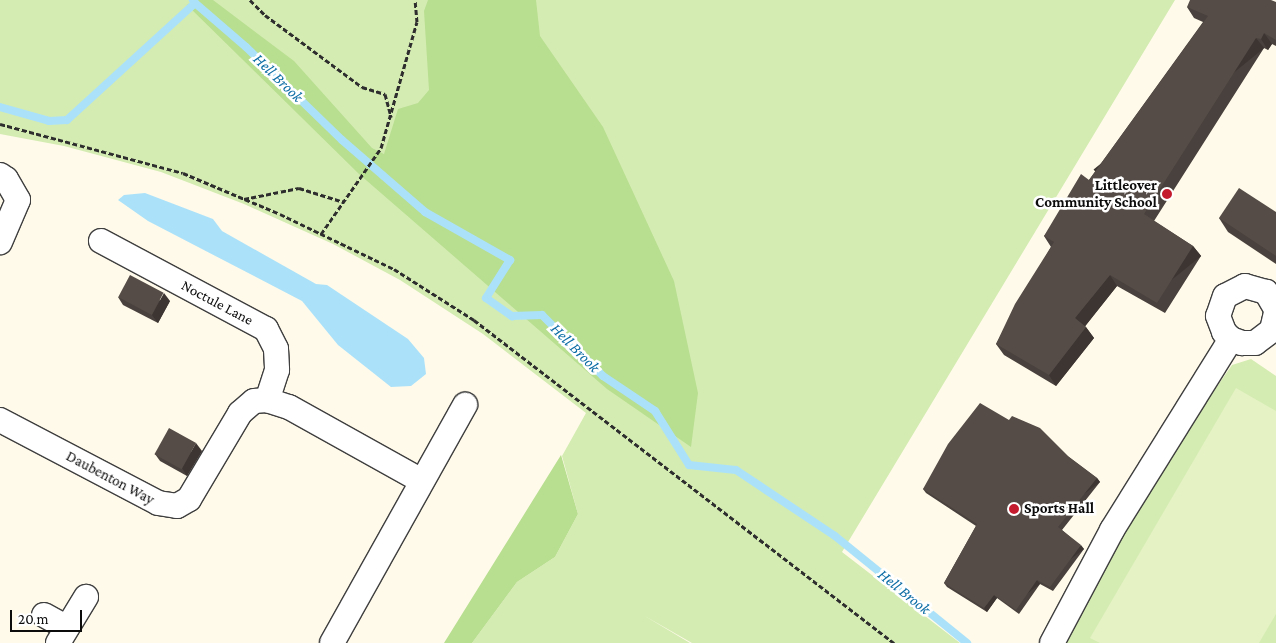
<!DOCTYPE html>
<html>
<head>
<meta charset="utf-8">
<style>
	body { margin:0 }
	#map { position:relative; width:1276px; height:643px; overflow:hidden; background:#fffaea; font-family:"Crimson Pro",serif }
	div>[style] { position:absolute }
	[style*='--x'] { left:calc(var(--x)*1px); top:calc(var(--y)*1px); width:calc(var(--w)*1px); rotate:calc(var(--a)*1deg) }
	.green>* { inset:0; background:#d4ecb2 }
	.forest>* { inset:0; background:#b8de90 }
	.pitch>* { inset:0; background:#e5f2c4 }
	.water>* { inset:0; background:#abe2fa }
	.stream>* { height:8px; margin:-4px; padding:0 4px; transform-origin:4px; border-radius:4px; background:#abe2fa }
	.path>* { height:3px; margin-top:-1.5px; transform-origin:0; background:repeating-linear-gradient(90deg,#2e2e2e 0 5px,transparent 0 7.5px) }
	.roads { filter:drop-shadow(1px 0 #3f3f3f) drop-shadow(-1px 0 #3f3f3f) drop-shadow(0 1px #3f3f3f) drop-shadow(0 -1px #3f3f3f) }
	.minor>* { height:24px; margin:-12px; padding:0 12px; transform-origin:12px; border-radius:12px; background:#fff }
	.wall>* { inset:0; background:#49413d }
	.shaded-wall>* { inset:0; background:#3c3532; transform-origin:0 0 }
	.building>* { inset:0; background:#554c47; transform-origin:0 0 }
	.dots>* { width:14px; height:14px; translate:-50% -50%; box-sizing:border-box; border:2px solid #fff; border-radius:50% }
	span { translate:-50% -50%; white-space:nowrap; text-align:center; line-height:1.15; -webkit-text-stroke:5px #fff; paint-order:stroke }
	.poi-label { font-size:15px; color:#0c0c0c; font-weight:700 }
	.right { translate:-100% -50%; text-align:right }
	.left { translate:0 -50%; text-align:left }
	.street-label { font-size:15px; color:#0c0c0c }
	.water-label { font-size:16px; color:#0d6da5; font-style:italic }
	.scale { position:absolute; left:10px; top:610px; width:72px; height:22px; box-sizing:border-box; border:2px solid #0c0c0c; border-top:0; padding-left:6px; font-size:15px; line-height:18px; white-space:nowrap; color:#0c0c0c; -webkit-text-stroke:4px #fff; paint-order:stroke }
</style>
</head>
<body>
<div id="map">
	<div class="green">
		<div style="clip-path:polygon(0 0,1175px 0,842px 552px,960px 643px,692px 643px,643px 615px,690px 643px,472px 643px,517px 582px,555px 557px,578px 514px,562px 456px,586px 413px,483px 334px,400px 280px,333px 244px,244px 204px,161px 172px,64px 146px,0 134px)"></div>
		<div style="clip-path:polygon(1251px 359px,1276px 376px,1276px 643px,1058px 643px,1162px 465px,1232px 365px)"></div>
	</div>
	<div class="forest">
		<div style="clip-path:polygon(195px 0,213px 0,294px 61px,372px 148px,384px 154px,398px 109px,418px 103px,429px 90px,424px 11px,428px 0,536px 0,540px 36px,603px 127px,674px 281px,698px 393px,691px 447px,607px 389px,359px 174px,187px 5px)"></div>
		<div style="clip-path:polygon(561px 455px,578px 514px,555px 557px,517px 582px,472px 643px,444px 643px)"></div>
	</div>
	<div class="pitch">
		<div style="clip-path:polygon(1236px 388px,1276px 411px,1276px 614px,1259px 643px,1100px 643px,1090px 638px)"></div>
	</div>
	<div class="water">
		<div style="clip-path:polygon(145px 193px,213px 219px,222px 231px,316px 284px,327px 285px,408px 339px,424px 358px,426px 374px,411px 386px,391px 387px,338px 345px,302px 301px,148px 221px,118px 200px,124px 195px)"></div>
	</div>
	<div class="stream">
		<div style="--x:195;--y:3;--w:67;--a:40.8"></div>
		<div style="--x:246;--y:47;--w:134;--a:44.1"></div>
		<div style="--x:342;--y:140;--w:110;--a:40.9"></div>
		<div style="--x:425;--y:212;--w:98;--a:29.5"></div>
		<div style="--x:510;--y:260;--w:45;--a:122.3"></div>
		<div style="--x:486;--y:298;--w:32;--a:35"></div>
		<div style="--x:512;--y:316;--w:30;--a:-2"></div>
		<div style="--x:542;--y:315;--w:86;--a:45"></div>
		<div style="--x:603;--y:376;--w:63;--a:33.9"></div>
		<div style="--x:655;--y:411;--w:64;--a:57.8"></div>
		<div style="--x:689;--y:465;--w:47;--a:6.1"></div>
		<div style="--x:736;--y:470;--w:119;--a:33.7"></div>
		<div style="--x:835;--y:536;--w:170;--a:39"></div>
		<div style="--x:0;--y:107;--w:51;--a:15.9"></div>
		<div style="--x:49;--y:121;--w:18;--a:-3"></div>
		<div style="--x:67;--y:120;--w:173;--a:-42.4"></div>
		<div style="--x:195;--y:3;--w:4;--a:-124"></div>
	</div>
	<div class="path">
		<div style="--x:250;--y:0;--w:21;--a:45"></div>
		<div style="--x:265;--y:15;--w:121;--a:36.6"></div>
		<div style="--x:362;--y:87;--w:24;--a:17"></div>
		<div style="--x:385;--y:94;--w:24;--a:75"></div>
		<div style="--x:0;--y:124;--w:189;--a:15"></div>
		<div style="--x:183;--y:173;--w:105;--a:22.9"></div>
		<div style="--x:280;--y:214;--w:127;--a:25.8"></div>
		<div style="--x:394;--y:269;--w:95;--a:32.5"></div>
		<div style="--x:474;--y:320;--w:530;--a:37.56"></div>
		<div style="--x:244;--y:199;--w:56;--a:-11.3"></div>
		<div style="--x:299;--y:188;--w:47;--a:17.3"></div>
		<div style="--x:321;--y:234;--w:105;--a:-55.1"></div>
		<div style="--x:381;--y:148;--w:131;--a:-74.1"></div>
		<div style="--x:417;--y:22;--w:22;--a:-95"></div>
	</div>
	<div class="roads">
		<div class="minor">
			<div style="--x:0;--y:175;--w:7;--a:34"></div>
			<div style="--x:6;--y:179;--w:24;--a:60"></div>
			<div style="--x:18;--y:200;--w:46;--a:113.2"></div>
			<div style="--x:101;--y:241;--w:187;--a:28.1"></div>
			<div style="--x:266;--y:329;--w:22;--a:63"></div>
			<div style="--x:276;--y:349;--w:21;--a:87"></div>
			<div style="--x:277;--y:370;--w:32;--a:108"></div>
			<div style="--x:1276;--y:309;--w:20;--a:-120"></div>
			<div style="--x:1266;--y:292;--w:22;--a:-164"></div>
			<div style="--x:1245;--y:286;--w:22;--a:153"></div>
			<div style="--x:1225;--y:296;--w:21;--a:109"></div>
			<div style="--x:1218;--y:316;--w:17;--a:69"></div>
			<div style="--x:1224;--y:332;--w:10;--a:45"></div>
			<div style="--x:1231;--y:339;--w:12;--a:20"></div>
			<div style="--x:1242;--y:343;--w:13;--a:0"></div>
			<div style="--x:1255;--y:343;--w:21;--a:-37"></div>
			<div style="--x:1272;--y:330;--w:18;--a:-77"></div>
			<div style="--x:0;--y:420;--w:178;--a:27.7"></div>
			<div style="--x:158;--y:503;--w:19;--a:9"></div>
			<div style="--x:177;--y:506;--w:14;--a:-30"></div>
			<div style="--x:189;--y:499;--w:100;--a:-59.3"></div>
			<div style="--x:240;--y:413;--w:18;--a:-41"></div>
			<div style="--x:254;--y:401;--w:13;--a:-4"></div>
			<div style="--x:267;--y:400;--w:23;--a:18"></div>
			<div style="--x:289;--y:407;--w:152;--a:29.1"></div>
			<div style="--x:44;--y:615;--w:26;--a:29"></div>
			<div style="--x:58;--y:643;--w:54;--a:-58.7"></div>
			<div style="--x:332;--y:643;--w:273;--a:-60.8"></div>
			<div style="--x:1052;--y:643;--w:128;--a:-62"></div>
			<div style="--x:1112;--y:530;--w:225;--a:-58.1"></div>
		</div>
	</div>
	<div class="wall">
		<div style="clip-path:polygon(1276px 2px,1276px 46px,1272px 44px,1268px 50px,1264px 48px,1154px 221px,1193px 246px,1201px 256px,1165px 313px,1117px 286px,1085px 326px,1094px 338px,1056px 386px,1004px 355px,996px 344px,1051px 247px,1044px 236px,1089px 180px,1203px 22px,1194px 18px,1187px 7px)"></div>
		<div style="clip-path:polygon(1276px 212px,1276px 264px,1228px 232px,1219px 218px)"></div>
		<div style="clip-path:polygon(118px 297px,170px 301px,158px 323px,123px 305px)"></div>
		<div style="clip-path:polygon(1009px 420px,1069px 457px,1097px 478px,1100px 482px,1062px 530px,1084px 549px,1053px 591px,1040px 584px,1019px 614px,997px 598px,987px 612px,947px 587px,944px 583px,976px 526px,926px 493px,923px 489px)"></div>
		<div style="clip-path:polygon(202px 451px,187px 476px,160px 461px,155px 454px)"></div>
	</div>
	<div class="shaded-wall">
		<div style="clip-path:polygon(1264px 33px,1272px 44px,1268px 50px,1261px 39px)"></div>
		<div style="left:1256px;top:38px;width:13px;height:209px;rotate:51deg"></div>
		<div style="left:1193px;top:246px;width:13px;height:67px;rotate:51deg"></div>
		<div style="clip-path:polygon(1110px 275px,1117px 286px,1083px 329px,1075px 318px)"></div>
		<div style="clip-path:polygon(164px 293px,170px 301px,158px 323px,152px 315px)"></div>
		<div style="clip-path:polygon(1086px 327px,1094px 338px,1056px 386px,1049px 375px)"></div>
		<div style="clip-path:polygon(196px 443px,202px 451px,187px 476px,182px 468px)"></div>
		<div style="left:1097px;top:478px;width:5px;height:63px;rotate:53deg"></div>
		<div style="left:1081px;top:545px;width:5px;height:52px;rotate:53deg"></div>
		<div style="left:1037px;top:580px;width:5px;height:37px;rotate:53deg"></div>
		<div style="clip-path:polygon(994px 595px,997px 598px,987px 612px,984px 608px)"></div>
	</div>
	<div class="building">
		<div style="clip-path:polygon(1190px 0,1271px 0,1276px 2px,1276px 40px,1264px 33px,1261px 39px,1256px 38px,1144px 214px,1193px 246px,1157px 303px,1110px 275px,1075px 318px,1086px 327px,1049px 375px,996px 344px,1015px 304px,1054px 242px,1044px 236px,1081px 174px,1089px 180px,1208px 16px,1187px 7px)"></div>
		<div style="clip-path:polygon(1239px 188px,1276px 212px,1276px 256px,1219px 218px)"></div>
		<div style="left:130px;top:275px;width:38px;height:25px;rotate:28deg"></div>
		<div style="clip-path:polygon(980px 403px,1009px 420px,1012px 416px,1040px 428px,1069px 457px,1097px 478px,1058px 527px,1081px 545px,1050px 587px,1037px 580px,1016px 610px,994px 595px,984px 608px,944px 583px,977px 524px,923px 489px,948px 444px)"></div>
		<div style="left:169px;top:428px;width:31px;height:30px;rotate:29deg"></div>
	</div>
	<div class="dots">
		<div style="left:1167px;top:194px;background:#c51b2e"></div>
		<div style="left:1014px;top:509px;background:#c51b2e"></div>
	</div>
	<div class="poi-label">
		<span class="right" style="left:1157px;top:194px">Littleover<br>Community School</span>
		<span class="left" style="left:1024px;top:509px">Sports Hall</span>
	</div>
	<div class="street-label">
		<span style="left:217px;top:303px;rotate:28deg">Noctule Lane</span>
		<span style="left:110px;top:478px;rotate:28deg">Daubenton Way</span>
	</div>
	<div class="water-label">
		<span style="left:278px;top:78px;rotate:44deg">Hell Brook</span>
		<span style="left:575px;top:348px;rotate:45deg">Hell Brook</span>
		<span style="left:904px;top:592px;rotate:39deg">Hell Brook</span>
	</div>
	<div class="scale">20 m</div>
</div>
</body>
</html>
